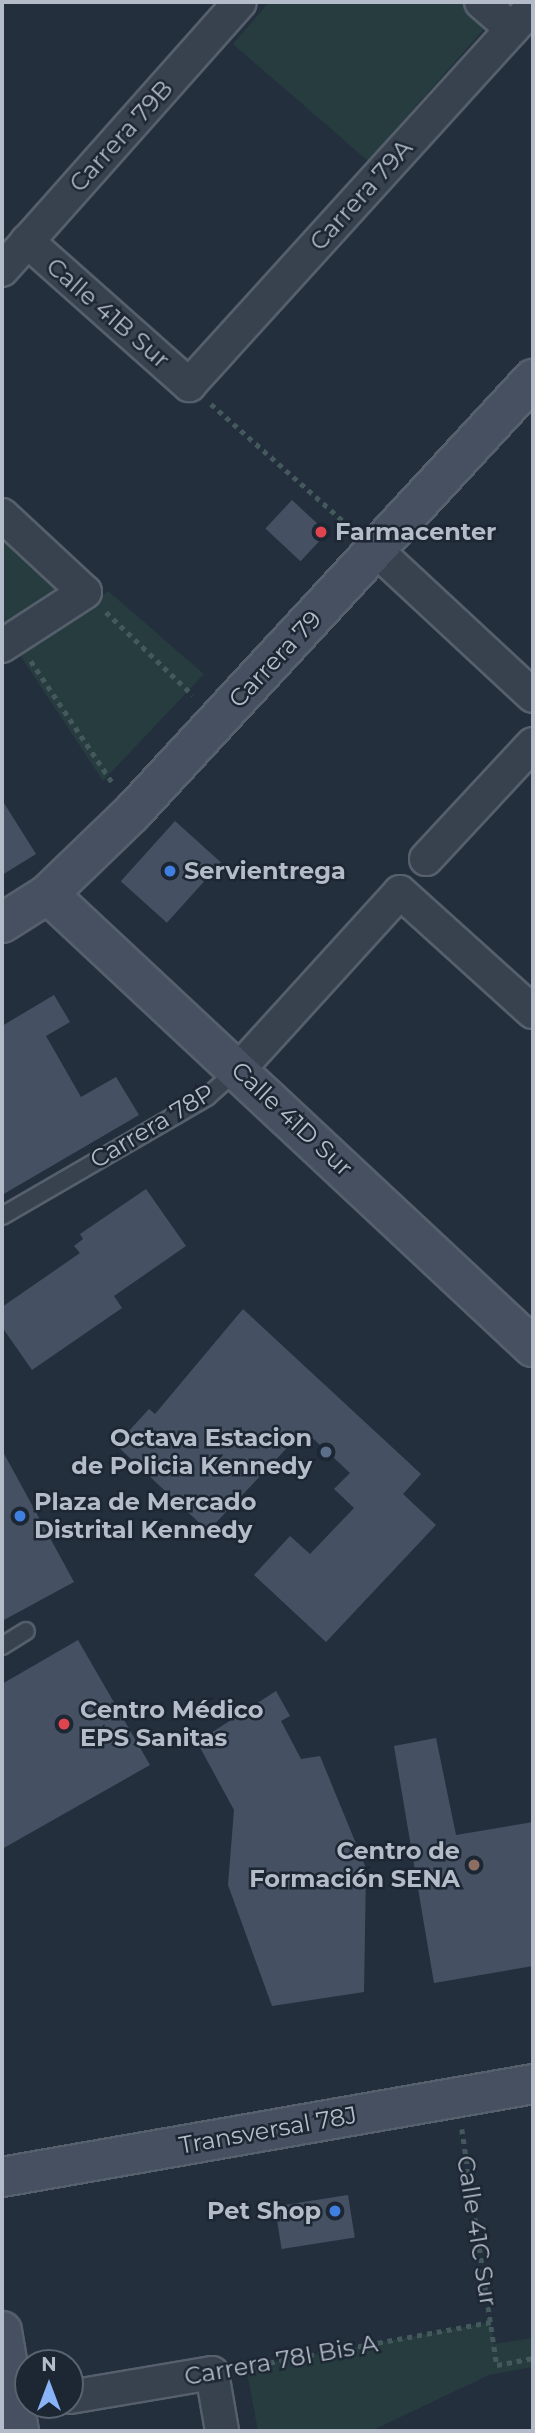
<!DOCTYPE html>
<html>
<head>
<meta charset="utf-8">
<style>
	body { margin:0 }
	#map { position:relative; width:535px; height:2433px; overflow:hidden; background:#242f3e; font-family:Montserrat,sans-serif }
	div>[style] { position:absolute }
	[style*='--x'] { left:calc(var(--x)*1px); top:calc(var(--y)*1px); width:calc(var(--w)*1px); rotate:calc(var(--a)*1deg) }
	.green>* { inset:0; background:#263c3f }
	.building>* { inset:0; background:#455162; transform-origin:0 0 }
	.path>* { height:4.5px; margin-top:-2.25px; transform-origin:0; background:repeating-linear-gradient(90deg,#44595c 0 5px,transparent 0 10px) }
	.roads { filter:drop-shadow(2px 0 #565f6c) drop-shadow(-2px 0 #565f6c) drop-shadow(0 2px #565f6c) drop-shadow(0 -2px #565f6c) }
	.lane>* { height:16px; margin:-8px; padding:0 8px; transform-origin:8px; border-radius:8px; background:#38414e }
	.street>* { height:32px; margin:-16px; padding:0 16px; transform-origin:16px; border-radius:16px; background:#38414e }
	.secondary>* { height:38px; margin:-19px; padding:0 19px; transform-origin:19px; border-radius:19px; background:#465061 }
	.dots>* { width:19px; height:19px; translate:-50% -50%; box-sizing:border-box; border:4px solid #1d2633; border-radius:50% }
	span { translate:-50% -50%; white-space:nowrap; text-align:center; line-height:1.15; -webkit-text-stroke:5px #1d2633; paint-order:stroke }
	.street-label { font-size:24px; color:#b4bcc9 }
	.poi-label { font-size:24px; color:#b4bcc9; font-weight:700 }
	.left { translate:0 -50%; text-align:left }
	.right { translate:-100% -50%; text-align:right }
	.frame { position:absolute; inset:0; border:4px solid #b4bcc9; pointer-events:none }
	.north { position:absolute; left:14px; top:2349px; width:70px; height:70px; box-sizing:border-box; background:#1d2633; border:2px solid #59626f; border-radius:50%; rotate:0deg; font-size:19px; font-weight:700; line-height:28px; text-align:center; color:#b4bcc9 }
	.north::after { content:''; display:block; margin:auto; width:24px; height:32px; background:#8ab4f8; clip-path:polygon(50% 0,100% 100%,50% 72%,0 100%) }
</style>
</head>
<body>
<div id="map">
	<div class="green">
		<div style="clip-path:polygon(269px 2px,468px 2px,491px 21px,368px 161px,233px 44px)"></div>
		<div style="clip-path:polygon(2px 528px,87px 607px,108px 591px,204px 674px,103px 781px,2px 628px)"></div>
		<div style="clip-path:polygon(491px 2322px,494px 2344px,533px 2338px,533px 2367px,489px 2375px,371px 2431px,258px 2431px,246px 2367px)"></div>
	</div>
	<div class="building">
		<div style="left:292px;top:500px;width:48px;height:39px;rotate:43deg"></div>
		<div style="clip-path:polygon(2px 800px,36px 854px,2px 875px)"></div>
		<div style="left:175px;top:821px;width:62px;height:81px;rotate:42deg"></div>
		<div style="clip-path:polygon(54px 995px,70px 1022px,46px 1036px,81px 1097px,116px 1077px,139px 1115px,2px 1195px,2px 1026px)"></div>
		<div style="clip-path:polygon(146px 1189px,186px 1246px,114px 1296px,122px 1308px,32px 1370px,2px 1327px,2px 1307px,80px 1253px,74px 1246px,83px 1239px,80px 1234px)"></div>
		<div style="clip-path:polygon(243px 1309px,421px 1474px,403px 1494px,436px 1525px,326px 1642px,254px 1575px,290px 1536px,310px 1554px,354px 1508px,334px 1489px,350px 1473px,304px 1430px,208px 1531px,116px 1445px,149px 1409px,155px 1414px)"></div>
		<div style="clip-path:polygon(2px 1450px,74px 1582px,2px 1621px)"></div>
		<div style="clip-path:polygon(78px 1640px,150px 1765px,2px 1849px,2px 1684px)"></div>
		<div style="clip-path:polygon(276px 1691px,290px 1716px,281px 1721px,301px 1759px,320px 1756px,366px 1868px,364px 1992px,272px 2006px,228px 1885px,234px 1810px,197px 1742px)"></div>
		<div style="clip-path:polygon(436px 1738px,456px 1835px,533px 1822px,533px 1966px,434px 1983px,394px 1746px)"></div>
		<div style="left:348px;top:2195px;width:43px;height:74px;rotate:81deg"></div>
	</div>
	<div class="path">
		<div style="--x:211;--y:404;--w:187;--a:41.5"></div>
		<div style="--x:106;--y:612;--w:120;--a:43.7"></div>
		<div style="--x:31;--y:661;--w:149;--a:56.2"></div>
		<div style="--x:462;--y:2129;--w:239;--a:81.6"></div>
		<div style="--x:497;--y:2365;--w:37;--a:-11"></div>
		<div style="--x:240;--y:2368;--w:255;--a:-10.4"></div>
	</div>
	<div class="roads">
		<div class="lane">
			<div style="--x:2;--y:1216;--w:237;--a:-30.1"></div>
			<div style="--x:207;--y:1097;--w:40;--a:-42"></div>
			<div style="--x:2;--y:1646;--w:28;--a:-32"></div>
		</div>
		<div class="street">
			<div style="--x:481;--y:2;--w:41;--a:41.1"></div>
			<div style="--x:27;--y:241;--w:217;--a:41.6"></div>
			<div style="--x:189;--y:385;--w:512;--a:-47.77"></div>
			<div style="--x:2;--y:270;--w:358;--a:-48.4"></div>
			<div style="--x:2;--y:515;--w:113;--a:42.9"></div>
			<div style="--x:85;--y:592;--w:99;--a:147"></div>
			<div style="--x:376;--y:550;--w:214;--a:42.9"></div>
			<div style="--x:426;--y:859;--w:157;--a:-47.1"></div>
			<div style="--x:239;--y:1069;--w:239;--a:-47.7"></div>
			<div style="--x:400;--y:892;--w:179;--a:42.1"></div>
			<div style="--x:70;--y:2397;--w:144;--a:-9.6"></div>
			<div style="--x:212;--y:2373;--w:59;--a:80.2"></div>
		</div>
		<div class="secondary">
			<div style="--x:48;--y:894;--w:664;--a:43.05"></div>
			<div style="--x:2;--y:923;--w:54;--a:-32.2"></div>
			<div style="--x:48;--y:894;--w:117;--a:-44"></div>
			<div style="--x:132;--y:813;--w:591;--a:-47.26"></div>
			<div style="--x:2;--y:2177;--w:539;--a:-9.93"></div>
			<div style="--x:2;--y:2331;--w:101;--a:80.4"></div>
		</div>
	</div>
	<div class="dots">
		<div style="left:321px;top:532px;background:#e0444e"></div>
		<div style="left:170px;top:871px;background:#3f7fe0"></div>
		<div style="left:326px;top:1452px;background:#5c6f8a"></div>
		<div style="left:20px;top:1516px;background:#3f7fe0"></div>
		<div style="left:64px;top:1724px;background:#e0444e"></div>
		<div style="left:474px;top:1865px;background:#8d6e63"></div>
		<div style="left:335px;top:2211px;background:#3f7fe0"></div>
	</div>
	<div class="street-label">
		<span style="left:121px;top:136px;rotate:-48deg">Carrera 79B</span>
		<span style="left:361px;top:195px;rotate:-48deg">Carrera 79A</span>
		<span style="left:108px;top:313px;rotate:41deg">Calle 41B Sur</span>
		<span style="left:275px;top:659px;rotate:-47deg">Carrera 79</span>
		<span style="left:292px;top:1119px;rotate:43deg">Calle 41D Sur</span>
		<span style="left:152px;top:1126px;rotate:-31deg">Carrera 78P</span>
		<span style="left:268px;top:2130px;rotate:-10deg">Transversal 78J</span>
		<span style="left:477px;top:2231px;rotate:81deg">Calle 41C Sur</span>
		<span style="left:281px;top:2360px;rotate:-10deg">Carrera 78I Bis A</span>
	</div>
	<div class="poi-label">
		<span class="left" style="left:335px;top:532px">Farmacenter</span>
		<span class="left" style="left:184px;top:871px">Servientrega</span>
		<span class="right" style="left:312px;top:1452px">Octava Estacion<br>de Policia Kennedy</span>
		<span class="left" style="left:34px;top:1516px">Plaza de Mercado<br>Distrital Kennedy</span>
		<span class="left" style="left:80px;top:1724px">Centro Médico<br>EPS Sanitas</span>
		<span class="right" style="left:460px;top:1865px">Centro de<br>Formación SENA</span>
		<span class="right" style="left:321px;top:2211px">Pet Shop</span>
	</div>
	<div class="frame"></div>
	<div class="north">N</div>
</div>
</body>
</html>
